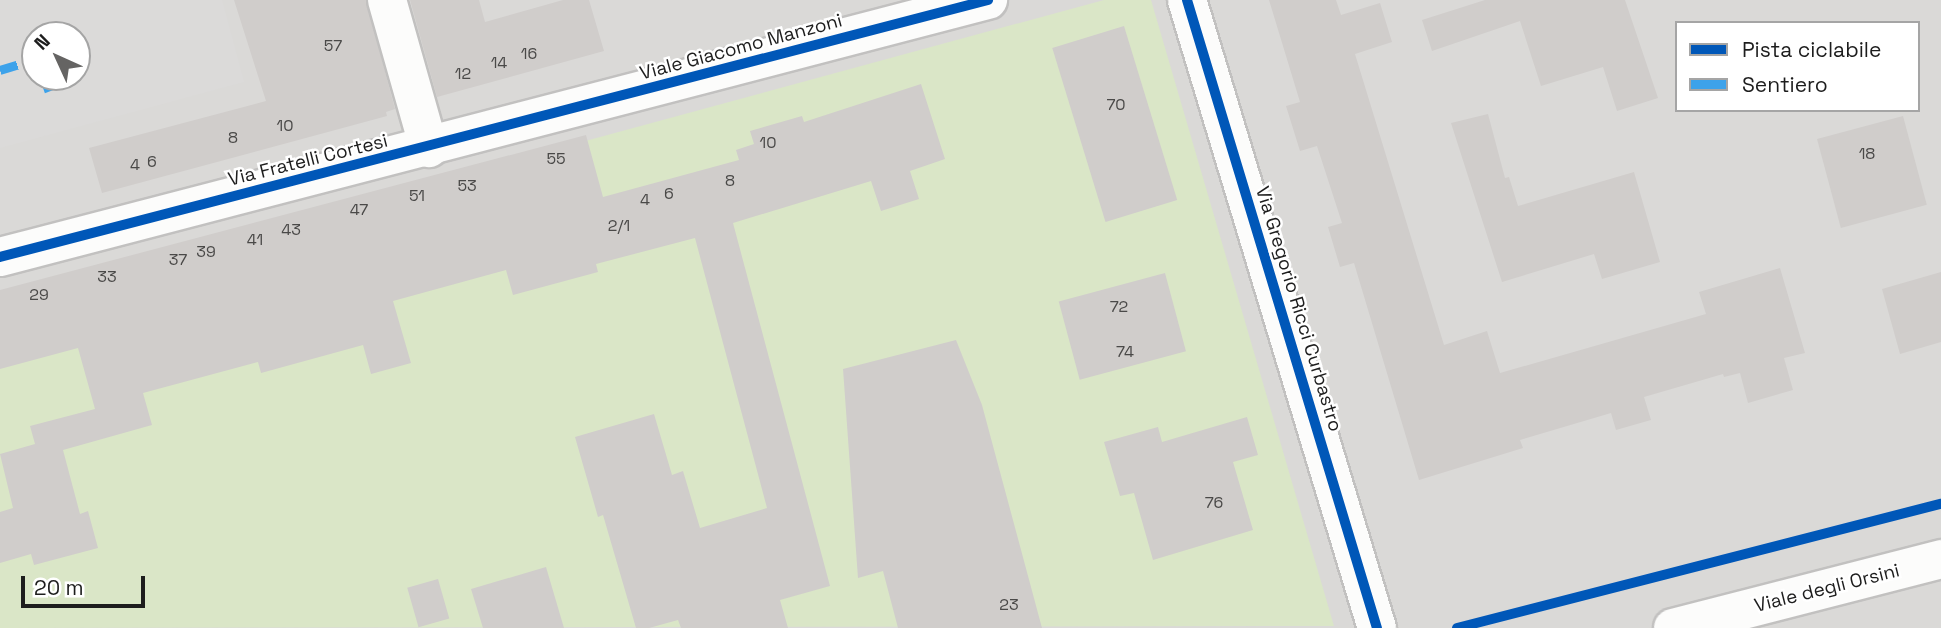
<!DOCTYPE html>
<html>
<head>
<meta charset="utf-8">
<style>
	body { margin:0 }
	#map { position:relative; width:1941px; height:628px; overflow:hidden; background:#ebe9e6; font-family:"Space Grotesk",sans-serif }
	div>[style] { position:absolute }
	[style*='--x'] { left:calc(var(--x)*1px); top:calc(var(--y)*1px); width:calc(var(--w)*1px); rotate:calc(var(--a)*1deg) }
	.residential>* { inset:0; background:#dad9d7 }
	.grass>* { inset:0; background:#dae6c7 }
	.parking>* { inset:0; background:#dbdad9 }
	.building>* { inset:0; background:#d0cdcb; transform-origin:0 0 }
	.roads { filter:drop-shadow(2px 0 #c2c1c0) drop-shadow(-2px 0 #c2c1c0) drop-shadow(0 2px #c2c1c0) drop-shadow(0 -2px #c2c1c0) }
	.minor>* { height:38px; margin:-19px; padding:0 19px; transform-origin:19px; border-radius:19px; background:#fcfcfb }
	.quiet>* { height:9px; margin-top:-4.5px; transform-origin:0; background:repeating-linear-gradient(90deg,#3da2ea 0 18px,transparent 0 27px) }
	.cycleway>* { height:10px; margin:-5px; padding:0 5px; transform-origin:5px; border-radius:5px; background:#0057b8 }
	span { translate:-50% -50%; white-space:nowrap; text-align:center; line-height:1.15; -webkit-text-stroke:5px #fff; paint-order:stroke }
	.number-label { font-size:16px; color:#4a4948 }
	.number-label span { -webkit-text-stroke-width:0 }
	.street-label { font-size:19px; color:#1d1d1d }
	.legend { position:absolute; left:1675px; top:21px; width:245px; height:91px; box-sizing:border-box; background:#fff; border:2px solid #a5a5a5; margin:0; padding:9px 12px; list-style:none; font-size:21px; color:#1d1d1d }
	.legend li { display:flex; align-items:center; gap:14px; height:35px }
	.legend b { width:35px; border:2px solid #a5a5a5 }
	.north { position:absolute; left:21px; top:21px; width:70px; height:70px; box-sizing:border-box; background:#fff; border:2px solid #a5a5a5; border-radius:50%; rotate:315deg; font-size:19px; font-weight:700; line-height:28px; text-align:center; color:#1d1d1d }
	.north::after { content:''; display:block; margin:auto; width:24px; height:32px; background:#656463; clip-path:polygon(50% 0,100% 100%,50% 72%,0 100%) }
	.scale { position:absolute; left:21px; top:576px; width:124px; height:32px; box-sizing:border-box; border:4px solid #1d1d1d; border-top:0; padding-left:9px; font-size:21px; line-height:24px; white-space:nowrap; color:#1d1d1d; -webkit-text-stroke:5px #fff; paint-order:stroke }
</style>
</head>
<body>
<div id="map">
	<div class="residential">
		<div style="clip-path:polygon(evenodd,0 0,1941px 0,1941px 628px,0 628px,0 0,1677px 23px,1918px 23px,1918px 110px,1677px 110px,1677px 23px,0 0,35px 35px,77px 35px,77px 77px,35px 77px,35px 35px)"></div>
	</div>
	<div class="grass">
		<div style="clip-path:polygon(1104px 0,1151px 0,1334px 626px,0 628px,0 300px)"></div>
	</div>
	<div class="parking">
		<div style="clip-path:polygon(evenodd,0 0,222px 0,244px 82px,0 148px,0 0,35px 35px,77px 35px,77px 77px,35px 77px,35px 35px)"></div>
	</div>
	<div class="building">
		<div style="clip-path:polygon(234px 0,366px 0,395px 109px,386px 112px,387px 116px,102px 193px,89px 148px,266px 101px)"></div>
		<div style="clip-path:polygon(410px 0,479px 0,485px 22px,563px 0,589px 0,604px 51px,437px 97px)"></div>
		<div style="clip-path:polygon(1269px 0,1336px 0,1341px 15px,1380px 3px,1392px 42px,1355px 54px,1444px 345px,1487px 331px,1500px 373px,1706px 314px,1699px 292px,1780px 268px,1805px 353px,1784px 358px,1793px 390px,1748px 403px,1740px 373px,1724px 377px,1723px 374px,1644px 397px,1651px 420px,1616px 430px,1611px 413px,1520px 440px,1523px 448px,1419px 480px,1354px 263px,1340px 267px,1328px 227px,1342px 223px,1317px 146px,1300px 151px,1286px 106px,1300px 102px)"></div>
		<div style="clip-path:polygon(1485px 0,1625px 0,1658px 98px,1617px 111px,1603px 67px,1541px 86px,1520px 21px,1432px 51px,1422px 20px)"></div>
		<div style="left:1124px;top:26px;width:182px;height:75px;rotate:73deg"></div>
		<div style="clip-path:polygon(921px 84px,945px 159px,910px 171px,919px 199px,881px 211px,871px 181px,733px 223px,830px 586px,780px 600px,788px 628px,681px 628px,678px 620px,649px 628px,636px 628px,603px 515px,598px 517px,575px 437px,654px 414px,672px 475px,683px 471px,700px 528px,767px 508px,695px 238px,596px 264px,598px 272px,513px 295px,506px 270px,393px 301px,411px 363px,371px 374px,363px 345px,261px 373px,258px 362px,143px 393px,152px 425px,63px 450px,80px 514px,88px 511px,98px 548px,34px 565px,31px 554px,0 563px,0 512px,13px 508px,0 454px,35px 444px,30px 426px,95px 409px,78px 348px,0 369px,0 290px,586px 135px,603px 197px,739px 160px,736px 150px,754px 144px,750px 131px,802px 116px,804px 122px)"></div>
		<div style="clip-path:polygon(1488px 114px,1505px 178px,1509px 177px,1518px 206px,1634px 172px,1660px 262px,1602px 279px,1594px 254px,1502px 282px,1451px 123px)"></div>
		<div style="left:1903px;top:116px;width:92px;height:89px;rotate:75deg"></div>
		<div style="clip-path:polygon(1941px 272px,1941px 342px,1900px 354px,1882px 289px)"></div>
		<div style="left:1165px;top:273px;width:81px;height:110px;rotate:75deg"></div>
		<div style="clip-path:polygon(956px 340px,982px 405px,1042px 628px,898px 628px,883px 571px,858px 578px,843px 369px)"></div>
		<div style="clip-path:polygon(1247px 417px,1258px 455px,1233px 462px,1253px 530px,1153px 560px,1134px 493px,1120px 496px,1104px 442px,1158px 427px,1162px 442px)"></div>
		<div style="clip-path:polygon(546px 567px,564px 628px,483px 628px,471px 589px)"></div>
		<div style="left:438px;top:579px;width:41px;height:32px;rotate:74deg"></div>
	</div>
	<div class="roads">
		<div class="minor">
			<div style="--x:387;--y:0;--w:154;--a:74.2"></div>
			<div style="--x:1187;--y:0;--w:656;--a:73.17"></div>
			<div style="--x:0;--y:257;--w:1021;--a:-14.58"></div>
			<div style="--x:1673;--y:628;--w:277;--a:-14.4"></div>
		</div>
	</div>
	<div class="quiet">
		<div style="--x:0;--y:70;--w:37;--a:-17"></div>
		<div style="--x:44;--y:77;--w:15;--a:70"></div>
	</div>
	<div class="cycleway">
		<div style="--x:1187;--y:0;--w:656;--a:73.17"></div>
		<div style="--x:0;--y:257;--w:1021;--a:-14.58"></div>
		<div style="--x:1457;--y:628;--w:500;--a:-14.4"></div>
	</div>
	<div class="number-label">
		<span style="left:333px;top:46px">57</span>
		<span style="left:529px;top:54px">16</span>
		<span style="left:499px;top:63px">14</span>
		<span style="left:463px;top:74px">12</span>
		<span style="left:1116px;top:105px">70</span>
		<span style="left:285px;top:126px">10</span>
		<span style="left:233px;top:138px">8</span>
		<span style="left:768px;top:143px">10</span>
		<span style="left:1867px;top:154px">18</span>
		<span style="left:556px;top:159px">55</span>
		<span style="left:152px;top:162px">6</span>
		<span style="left:135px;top:165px">4</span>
		<span style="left:730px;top:181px">8</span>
		<span style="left:467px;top:186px">53</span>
		<span style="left:669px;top:194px">6</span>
		<span style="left:417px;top:196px">51</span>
		<span style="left:645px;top:200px">4</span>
		<span style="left:359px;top:210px">47</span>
		<span style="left:619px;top:226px">2/1</span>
		<span style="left:291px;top:230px">43</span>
		<span style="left:255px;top:240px">41</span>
		<span style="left:206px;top:252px">39</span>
		<span style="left:178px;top:260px">37</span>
		<span style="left:107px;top:277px">33</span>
		<span style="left:39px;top:295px">29</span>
		<span style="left:1119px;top:307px">72</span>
		<span style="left:1125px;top:352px">74</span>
		<span style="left:1214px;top:503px">76</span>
		<span style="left:1009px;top:605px">23</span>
	</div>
	<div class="street-label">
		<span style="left:741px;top:47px;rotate:-15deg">Viale Giacomo Manzoni</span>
		<span style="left:308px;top:160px;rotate:-14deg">Via Fratelli Cortesi</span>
		<span style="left:1299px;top:309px;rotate:73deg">Via Gregorio Ricci Curbastro</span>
		<span style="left:1827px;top:588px;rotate:-14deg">Viale degli Orsini</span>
	</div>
	<ul class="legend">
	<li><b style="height:9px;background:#0057b8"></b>Pista ciclabile</li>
	<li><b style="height:9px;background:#3da2ea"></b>Sentiero</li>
	</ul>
	<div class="north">N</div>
	<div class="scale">20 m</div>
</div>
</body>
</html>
